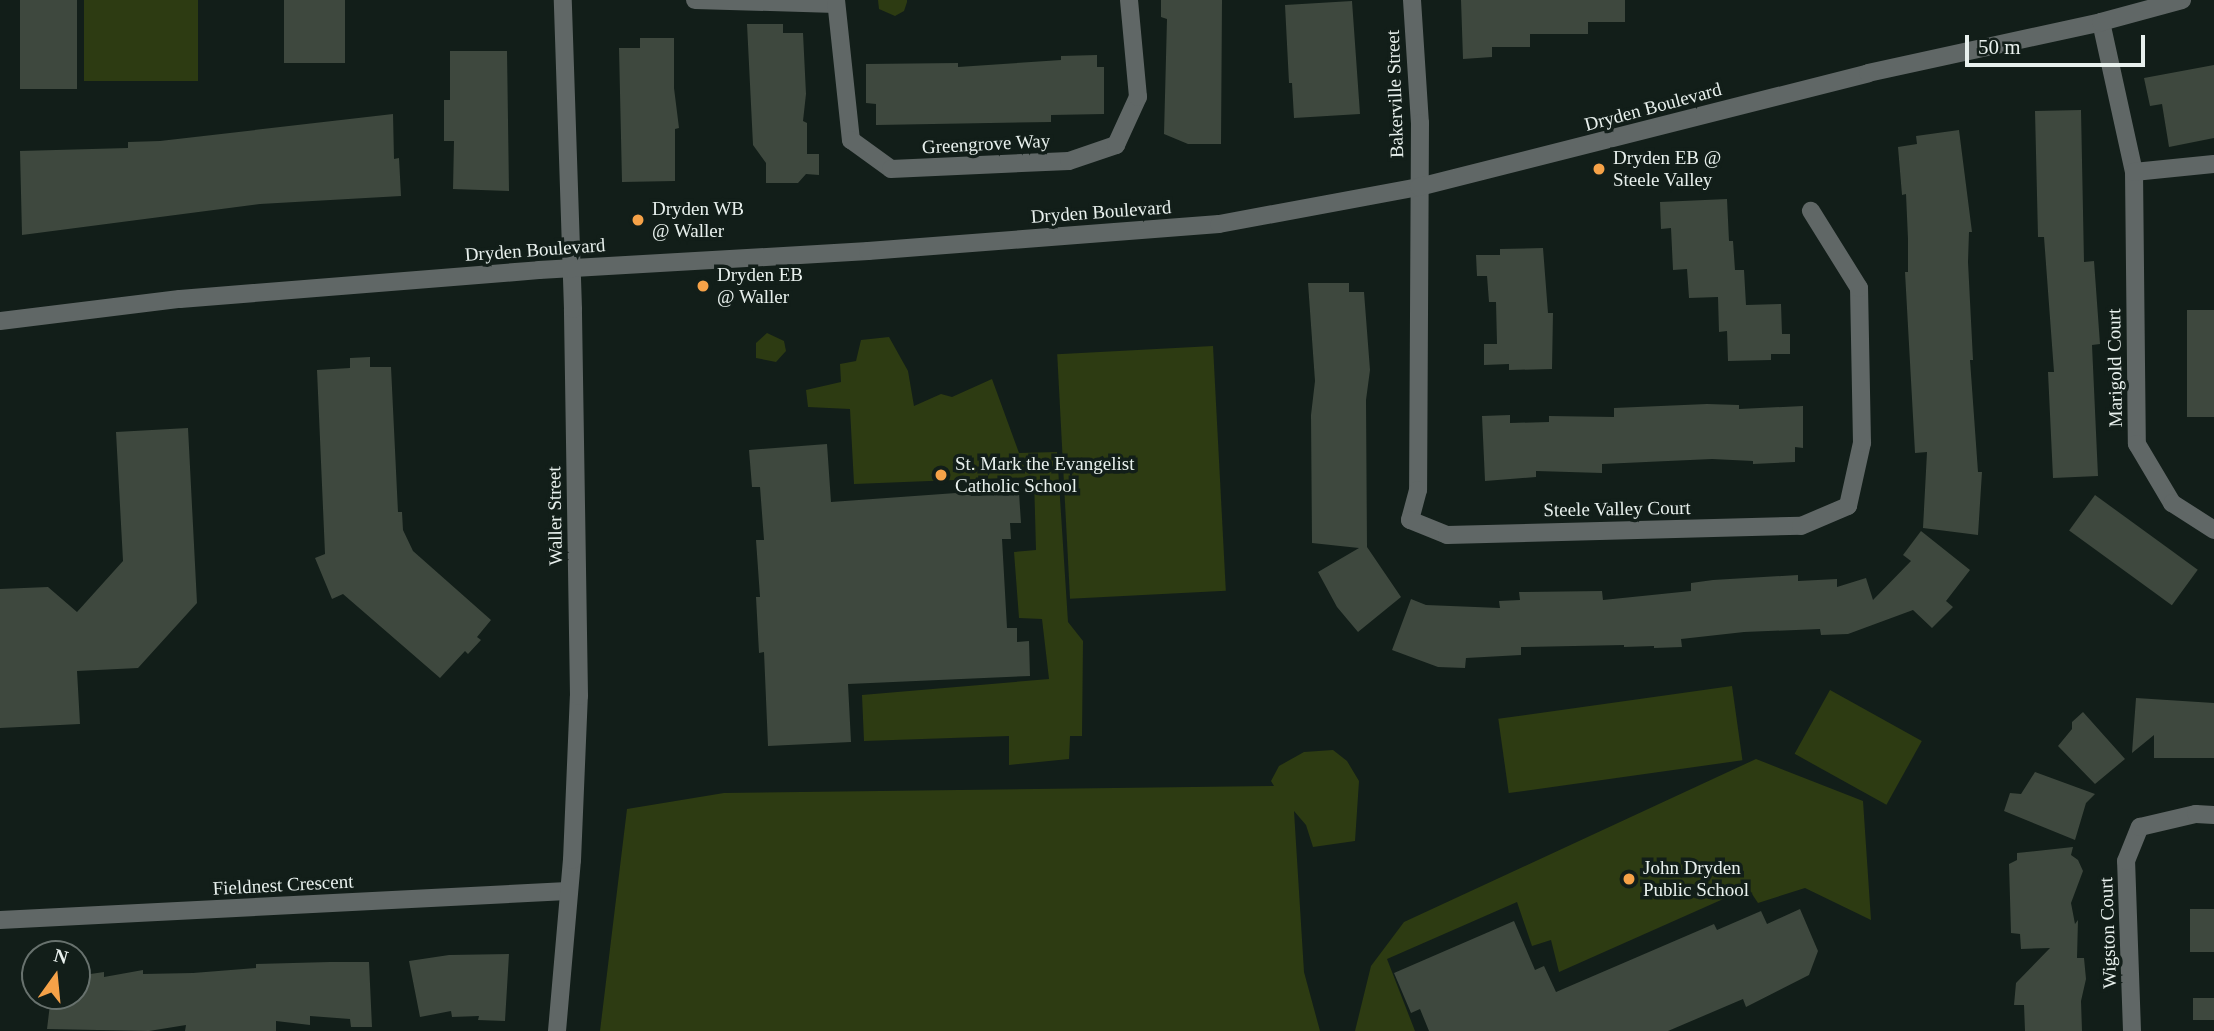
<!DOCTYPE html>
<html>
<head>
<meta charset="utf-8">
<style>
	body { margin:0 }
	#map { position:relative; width:2214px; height:1031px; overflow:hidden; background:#121e19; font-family:"Times New Roman",serif }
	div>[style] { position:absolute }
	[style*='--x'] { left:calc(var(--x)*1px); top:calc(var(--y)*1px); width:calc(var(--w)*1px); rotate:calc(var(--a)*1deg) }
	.green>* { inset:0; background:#2d3b12; transform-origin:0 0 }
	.building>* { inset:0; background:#3e483e; transform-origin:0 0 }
	.minor>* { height:18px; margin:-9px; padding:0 9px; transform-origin:9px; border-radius:9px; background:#606766 }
	.tertiary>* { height:18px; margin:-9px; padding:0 9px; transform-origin:9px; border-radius:9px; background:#606766 }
	.dots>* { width:19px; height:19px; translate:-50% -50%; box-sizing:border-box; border:4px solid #121e19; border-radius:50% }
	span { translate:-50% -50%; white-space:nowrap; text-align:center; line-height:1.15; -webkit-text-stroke:7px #121e19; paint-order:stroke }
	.street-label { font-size:19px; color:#e8f0ed }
	.poi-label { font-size:19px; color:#e8f0ed }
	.left { translate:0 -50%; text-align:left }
	.north { position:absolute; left:21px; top:940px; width:70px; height:70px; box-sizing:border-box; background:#121e19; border:2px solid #68726e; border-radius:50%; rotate:15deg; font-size:19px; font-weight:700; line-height:28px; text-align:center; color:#e8f0ed }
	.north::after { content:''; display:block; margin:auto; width:24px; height:32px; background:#f6a248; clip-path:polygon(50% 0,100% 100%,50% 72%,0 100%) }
	.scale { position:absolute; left:1965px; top:35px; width:180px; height:32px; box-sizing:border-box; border:4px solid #e8f0ed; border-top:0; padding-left:9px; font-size:21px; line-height:24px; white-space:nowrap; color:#e8f0ed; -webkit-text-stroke:5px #121e19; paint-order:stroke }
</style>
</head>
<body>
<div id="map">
	<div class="green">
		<div style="left:84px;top:0;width:114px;height:81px"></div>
		<div style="clip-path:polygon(878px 0,907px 0,907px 2px,904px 11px,895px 16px,879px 9px)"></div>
		<div style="clip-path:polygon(767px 333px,784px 341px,786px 351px,776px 362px,756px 358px,756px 343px)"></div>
		<div style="clip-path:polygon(889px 337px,908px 371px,914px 406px,941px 394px,952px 397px,992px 379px,1019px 453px,1057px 452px,1068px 622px,1083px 641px,1082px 736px,1070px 736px,1069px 759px,1009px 765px,1009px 736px,864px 741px,862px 695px,1049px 679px,1042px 619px,1019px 618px,1014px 552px,1036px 550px,1034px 477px,854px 484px,850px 409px,808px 407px,806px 390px,841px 382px,840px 364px,856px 361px,861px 340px)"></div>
		<div style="left:1213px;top:346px;width:245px;height:156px;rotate:87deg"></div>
		<div style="left:1732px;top:686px;width:75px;height:236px;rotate:82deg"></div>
		<div style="left:1830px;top:690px;width:105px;height:73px;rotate:29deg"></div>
		<div style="clip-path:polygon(1333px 750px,1347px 761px,1359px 781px,1355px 841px,1313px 847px,1306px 825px,1294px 811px,1304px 972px,1320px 1031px,600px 1031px,627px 809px,724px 793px,1274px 786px,1271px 781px,1279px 766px,1304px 752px)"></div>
		<div style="clip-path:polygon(1756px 759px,1863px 801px,1871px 920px,1805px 888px,1758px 903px,1748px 888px,1559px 972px,1551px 940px,1532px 946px,1517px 902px,1387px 959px,1415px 1031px,1355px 1031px,1371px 966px,1404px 922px)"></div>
	</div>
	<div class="building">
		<div style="left:20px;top:0;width:57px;height:89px"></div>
		<div style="left:284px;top:0;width:61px;height:63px"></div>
		<div style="clip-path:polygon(1161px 0,1222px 0,1221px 144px,1188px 144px,1164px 134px,1167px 19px,1161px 17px)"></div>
		<div style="clip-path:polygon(1461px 0,1625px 0,1625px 22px,1588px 22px,1588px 34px,1530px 34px,1530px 47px,1492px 47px,1492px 57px,1463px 59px)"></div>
		<div style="clip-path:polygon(1352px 1px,1360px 114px,1294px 118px,1292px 83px,1289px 83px,1285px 5px)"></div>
		<div style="clip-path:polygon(747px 24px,783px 24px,783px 33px,803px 33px,806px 94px,803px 121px,807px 123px,807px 154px,819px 154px,819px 175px,806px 174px,798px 183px,766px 183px,766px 163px,753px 145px)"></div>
		<div style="clip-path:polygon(640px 38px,674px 38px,674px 88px,679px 128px,675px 129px,675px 181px,622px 182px,619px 48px,640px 48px)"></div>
		<div style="clip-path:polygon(450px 51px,507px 51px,509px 191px,453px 189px,454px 141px,444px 141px,444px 100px,450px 100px)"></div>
		<div style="clip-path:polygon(1097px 55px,1097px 67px,1104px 67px,1104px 114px,1051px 115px,1051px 122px,876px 125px,876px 104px,866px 103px,866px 64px,958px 63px,958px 67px,1061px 60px,1061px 56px)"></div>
		<div style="clip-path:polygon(2214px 65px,2214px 138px,2169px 147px,2162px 104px,2150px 106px,2144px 78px)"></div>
		<div style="clip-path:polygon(2081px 110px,2084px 262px,2094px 261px,2100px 344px,2092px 345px,2098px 476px,2053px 478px,2048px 372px,2054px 372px,2044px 237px,2038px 237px,2035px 111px)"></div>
		<div style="clip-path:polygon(393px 114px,394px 159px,399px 158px,401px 196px,260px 204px,22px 235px,20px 151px,128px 148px,128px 142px,160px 141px)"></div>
		<div style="clip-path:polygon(1959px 130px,1972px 232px,1969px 232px,1968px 262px,1973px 360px,1970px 360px,1978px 472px,1982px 472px,1978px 535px,1923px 528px,1927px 452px,1915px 453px,1905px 272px,1908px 272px,1908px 239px,1906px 194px,1902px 195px,1898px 147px,1917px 144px,1916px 136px)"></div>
		<div style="clip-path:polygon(1727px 199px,1729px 241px,1733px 241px,1735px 270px,1744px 270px,1746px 305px,1781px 304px,1782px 334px,1790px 334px,1790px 354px,1771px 354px,1771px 360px,1728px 361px,1727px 331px,1719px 332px,1718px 297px,1689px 298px,1687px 269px,1673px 270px,1671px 228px,1661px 229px,1660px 202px)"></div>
		<div style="clip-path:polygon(1543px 248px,1548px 313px,1553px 313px,1552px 369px,1509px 370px,1509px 364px,1484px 365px,1484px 344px,1497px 344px,1496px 302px,1489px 302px,1487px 276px,1477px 276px,1476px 255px,1500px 255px,1500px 249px)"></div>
		<div style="clip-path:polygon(1308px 283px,1349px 283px,1349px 292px,1364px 292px,1370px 370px,1366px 400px,1367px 547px,1401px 597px,1358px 632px,1337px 607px,1318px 572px,1359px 548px,1312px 543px,1311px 415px,1315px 381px)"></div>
		<div style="left:2187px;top:310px;width:27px;height:107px"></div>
		<div style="clip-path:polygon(370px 357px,370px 367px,391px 367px,398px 512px,402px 512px,403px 530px,413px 551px,491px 620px,477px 637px,481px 640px,468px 654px,465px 651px,440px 678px,343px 594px,332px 599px,315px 558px,325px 554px,317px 370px,350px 368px,350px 358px)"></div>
		<div style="clip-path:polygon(1707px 404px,1739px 405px,1739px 409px,1803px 406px,1803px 448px,1795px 447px,1795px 462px,1753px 464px,1753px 461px,1712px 459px,1602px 464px,1602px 473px,1536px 471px,1536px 477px,1485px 481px,1482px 416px,1510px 415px,1510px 423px,1549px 422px,1549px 416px,1614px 417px,1614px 408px)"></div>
		<div style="clip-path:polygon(188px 428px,197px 603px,138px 668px,77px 671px,80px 724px,0 728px,0 589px,48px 587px,77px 612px,123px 561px,116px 432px)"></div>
		<div style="clip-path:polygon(827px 444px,831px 502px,970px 492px,971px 496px,1019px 493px,1021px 523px,1010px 523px,1011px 539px,1002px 539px,1007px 628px,1017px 628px,1017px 642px,1029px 641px,1030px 676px,848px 684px,851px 742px,768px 746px,764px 652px,759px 653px,756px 597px,760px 597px,756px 540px,764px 540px,760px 487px,752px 487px,749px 450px)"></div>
		<div style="left:2095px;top:495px;width:127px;height:44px;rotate:36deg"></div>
		<div style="clip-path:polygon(1921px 531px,1970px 570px,1946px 601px,1953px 607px,1932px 628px,1913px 610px,1848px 634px,1821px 635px,1820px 629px,1744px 632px,1681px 639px,1682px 647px,1654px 648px,1654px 646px,1624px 647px,1624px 645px,1521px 647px,1521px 655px,1466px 658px,1465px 668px,1438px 667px,1392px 650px,1411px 599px,1426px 605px,1500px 608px,1499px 601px,1520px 600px,1519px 592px,1602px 591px,1603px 600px,1691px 591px,1691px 583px,1713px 580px,1798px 575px,1798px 581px,1837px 579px,1837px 587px,1866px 578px,1873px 600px,1911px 561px,1903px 555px)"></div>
		<div style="clip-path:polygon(2136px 698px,2214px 703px,2214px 758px,2154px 758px,2154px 735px,2132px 753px)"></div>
		<div style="clip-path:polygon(2083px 712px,2125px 759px,2095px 784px,2058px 746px,2072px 729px,2072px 722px)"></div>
		<div style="clip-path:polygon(2035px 772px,2095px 794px,2086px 803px,2075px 840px,2004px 811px,2010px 793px,2021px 794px)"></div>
		<div style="clip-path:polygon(2073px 847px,2071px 855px,2078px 860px,2083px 871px,2071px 903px,2075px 924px,2078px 920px,2077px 958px,2084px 958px,2086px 979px,2081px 1001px,2082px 1031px,2025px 1031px,2024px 1005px,2014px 1005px,2016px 983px,2050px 948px,2021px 949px,2020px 934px,2011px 933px,2009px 864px,2017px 860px,2017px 853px)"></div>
		<div style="clip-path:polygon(1800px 909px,1818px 951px,1809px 975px,1746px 1007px,1743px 999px,1668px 1031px,1429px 1031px,1420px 1009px,1411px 1013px,1394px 973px,1514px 921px,1535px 970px,1544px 966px,1556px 992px,1714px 924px,1717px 930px,1761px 911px,1767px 924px)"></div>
		<div style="left:2214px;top:909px;width:43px;height:24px;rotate:90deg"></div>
		<div style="clip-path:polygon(509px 954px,505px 1021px,478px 1020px,479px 1016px,452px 1017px,451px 1011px,420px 1017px,409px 961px,449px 955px)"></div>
		<div style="clip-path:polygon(330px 962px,369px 962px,372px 1027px,351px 1027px,350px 1019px,310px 1016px,310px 1025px,276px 1021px,276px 1031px,185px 1031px,186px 1025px,149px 1031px,47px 1029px,51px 996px,77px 996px,77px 976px,104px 972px,104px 977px,143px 970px,143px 974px,193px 973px,256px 968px,256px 964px)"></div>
		<div style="left:2193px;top:998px;width:21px;height:22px"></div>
	</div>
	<div class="minor">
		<div style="--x:695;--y:0;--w:141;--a:1.6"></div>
		<div style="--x:836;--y:0;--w:141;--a:83.9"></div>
		<div style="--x:851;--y:140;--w:49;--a:35.9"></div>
		<div style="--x:891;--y:169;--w:178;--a:-2.6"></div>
		<div style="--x:1069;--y:161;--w:50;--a:-18.8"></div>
		<div style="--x:1116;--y:145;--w:53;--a:-65.4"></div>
		<div style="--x:1138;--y:97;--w:97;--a:-95.3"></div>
		<div style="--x:1412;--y:0;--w:123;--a:86.3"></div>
		<div style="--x:1420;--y:123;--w:367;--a:90.3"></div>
		<div style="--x:1418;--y:490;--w:31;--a:105"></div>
		<div style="--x:1410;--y:520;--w:40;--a:22"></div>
		<div style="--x:1447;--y:535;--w:354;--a:-1.5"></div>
		<div style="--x:1801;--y:526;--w:51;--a:-23.1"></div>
		<div style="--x:1848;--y:506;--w:65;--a:-77.5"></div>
		<div style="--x:1862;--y:443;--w:155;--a:-91.1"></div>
		<div style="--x:1859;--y:288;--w:91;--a:-121.9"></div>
		<div style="--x:2101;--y:22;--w:154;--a:77.6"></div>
		<div style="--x:2134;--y:172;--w:272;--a:89.4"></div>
		<div style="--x:2137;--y:444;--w:69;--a:59.3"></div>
		<div style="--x:2172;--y:503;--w:50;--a:32.7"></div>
		<div style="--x:2134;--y:172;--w:80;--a:-5.7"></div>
		<div style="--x:0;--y:920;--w:568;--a:-2.93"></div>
		<div style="--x:557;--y:1031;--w:172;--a:-85"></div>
		<div style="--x:572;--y:860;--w:164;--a:-87.6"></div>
		<div style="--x:579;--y:696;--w:387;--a:-90.9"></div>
		<div style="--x:573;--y:309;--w:309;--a:-91.9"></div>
		<div style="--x:2132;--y:1031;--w:170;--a:-92"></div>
		<div style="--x:2126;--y:861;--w:37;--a:-68"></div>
		<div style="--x:2140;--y:827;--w:57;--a:-13.1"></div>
		<div style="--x:2196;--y:814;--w:18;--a:3"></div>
	</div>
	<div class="tertiary">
		<div style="--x:0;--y:321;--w:181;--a:-7"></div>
		<div style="--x:180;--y:299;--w:360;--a:-4.6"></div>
		<div style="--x:539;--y:270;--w:330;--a:-3.3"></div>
		<div style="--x:868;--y:251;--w:352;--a:-4.4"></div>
		<div style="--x:1219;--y:224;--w:203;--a:-10.5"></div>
		<div style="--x:1419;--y:187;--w:463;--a:-14.2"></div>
		<div style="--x:1868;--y:73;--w:239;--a:-12.3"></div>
		<div style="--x:2101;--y:22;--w:84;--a:-15.2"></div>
	</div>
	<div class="dots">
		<div style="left:1599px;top:169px;background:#f6a248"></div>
		<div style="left:638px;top:220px;background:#f6a248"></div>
		<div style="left:703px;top:286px;background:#f6a248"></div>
		<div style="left:941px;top:475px;background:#f6a248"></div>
		<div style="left:1629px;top:879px;background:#f6a248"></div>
	</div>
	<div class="street-label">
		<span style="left:1395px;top:94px;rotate:-92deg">Bakerville Street</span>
		<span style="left:1653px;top:107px;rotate:-15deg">Dryden Boulevard</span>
		<span style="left:986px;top:144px;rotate:-3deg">Greengrove Way</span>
		<span style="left:1101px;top:212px;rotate:-4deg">Dryden Boulevard</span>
		<span style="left:535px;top:250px;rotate:-4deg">Dryden Boulevard</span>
		<span style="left:2115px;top:368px;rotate:-91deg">Marigold Court</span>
		<span style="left:1617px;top:509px;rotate:-1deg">Steele Valley Court</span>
		<span style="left:555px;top:516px;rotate:-91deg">Waller Street</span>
		<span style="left:283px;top:885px;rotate:-3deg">Fieldnest Crescent</span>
		<span style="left:2108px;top:933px;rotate:-92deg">Wigston Court</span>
	</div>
	<div class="poi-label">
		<span class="left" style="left:1613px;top:169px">Dryden EB @<br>Steele Valley</span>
		<span class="left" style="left:652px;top:220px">Dryden WB<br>@ Waller</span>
		<span class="left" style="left:717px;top:286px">Dryden EB<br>@ Waller</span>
		<span class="left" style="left:955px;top:475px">St. Mark the Evangelist<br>Catholic School</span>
		<span class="left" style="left:1643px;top:879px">John Dryden<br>Public School</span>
	</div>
	<div class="north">N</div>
	<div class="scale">50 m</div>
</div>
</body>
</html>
